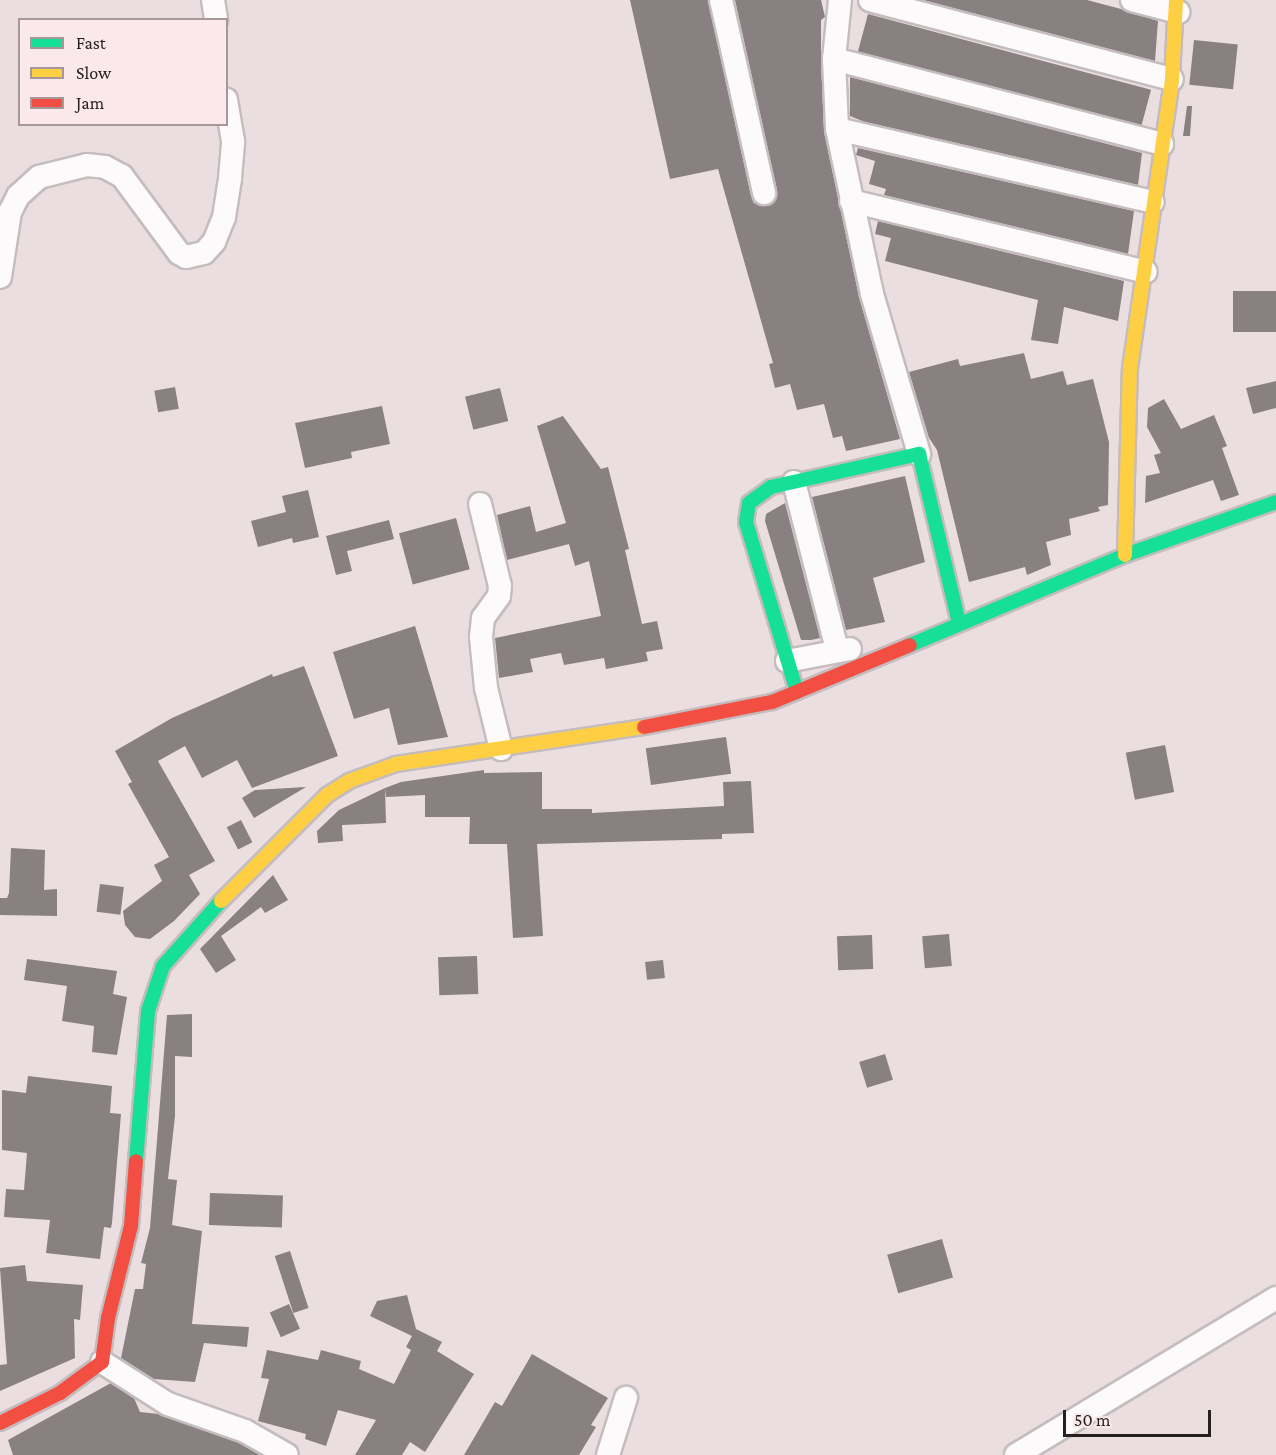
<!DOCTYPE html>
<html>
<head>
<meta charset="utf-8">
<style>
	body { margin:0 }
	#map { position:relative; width:1276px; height:1455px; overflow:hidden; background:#eadee0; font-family:"Crimson Pro",serif }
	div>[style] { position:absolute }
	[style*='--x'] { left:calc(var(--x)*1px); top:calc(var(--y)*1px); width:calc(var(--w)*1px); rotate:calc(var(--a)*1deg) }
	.building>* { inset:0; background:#888081; transform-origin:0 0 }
	.roads { filter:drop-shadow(2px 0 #c5bcbe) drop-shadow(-2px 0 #c5bcbe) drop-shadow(0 2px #c5bcbe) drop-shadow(0 -2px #c5bcbe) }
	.street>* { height:22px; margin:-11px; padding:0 11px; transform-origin:11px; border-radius:11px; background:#fcfafa }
	.fast>* { height:14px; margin:-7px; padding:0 7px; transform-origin:7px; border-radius:7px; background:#16e098 }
	.slow>* { height:14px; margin:-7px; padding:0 7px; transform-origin:7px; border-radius:7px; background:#ffcf43 }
	.jam>* { height:14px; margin:-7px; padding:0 7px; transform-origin:7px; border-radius:7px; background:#f24e42 }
	span { translate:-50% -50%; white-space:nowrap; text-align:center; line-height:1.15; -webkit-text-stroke:6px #fbe8ea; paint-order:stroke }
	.legend { position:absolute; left:18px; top:18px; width:210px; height:108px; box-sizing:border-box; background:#fbe8ea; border:2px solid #a6989a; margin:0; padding:8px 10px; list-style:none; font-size:18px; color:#272021 }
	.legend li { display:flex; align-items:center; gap:12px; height:30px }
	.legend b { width:30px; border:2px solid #a6989a }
	.scale { position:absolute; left:1063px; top:1410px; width:148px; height:27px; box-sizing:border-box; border:3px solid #272021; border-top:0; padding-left:8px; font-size:18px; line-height:21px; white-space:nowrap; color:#272021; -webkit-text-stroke:4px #fbe8ea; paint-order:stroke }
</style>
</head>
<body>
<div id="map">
	<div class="building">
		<div style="clip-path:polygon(630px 0,708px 0,751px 196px,754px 203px,766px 206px,774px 202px,777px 190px,735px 0,821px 0,825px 17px,821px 20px,821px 59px,824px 132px,859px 297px,900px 439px,846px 451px,842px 436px,833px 438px,824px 404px,797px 410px,790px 384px,775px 388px,769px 364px,773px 363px,718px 169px,670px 179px)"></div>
		<div style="clip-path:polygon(923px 0,1087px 0,1121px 9px,1158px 21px,1155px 61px)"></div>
		<div style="left:868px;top:14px;width:293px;height:39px;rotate:15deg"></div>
		<div style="left:1194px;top:40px;width:44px;height:45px;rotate:6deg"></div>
		<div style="clip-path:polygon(850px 77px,1142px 153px,1138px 185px,865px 122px,850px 116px)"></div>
		<div style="clip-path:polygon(1187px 106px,1192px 106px,1190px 136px,1183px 136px)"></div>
		<div style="clip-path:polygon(858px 148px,1134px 211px,1128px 254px,884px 195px,886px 189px,869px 184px,875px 161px,856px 155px)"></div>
		<div style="clip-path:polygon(878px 221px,1124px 281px,1118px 321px,1064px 307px,1058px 344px,1031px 340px,1038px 300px,885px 261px,891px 238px,875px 234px)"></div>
		<div style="left:1276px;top:291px;width:41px;height:43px;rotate:90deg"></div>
		<div style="clip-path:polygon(1024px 353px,1031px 379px,1063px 371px,1067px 385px,1093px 379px,1109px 442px,1108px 505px,1098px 507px,1100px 511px,1069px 519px,1071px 535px,1046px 542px,1051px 565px,1027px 575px,1025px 567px,969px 582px,937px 450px,929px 438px,909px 372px,958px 359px,960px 366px)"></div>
		<div style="clip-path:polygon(1276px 381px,1276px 408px,1253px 414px,1246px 388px)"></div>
		<div style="left:175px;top:387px;width:22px;height:21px;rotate:80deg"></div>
		<div style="left:500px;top:388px;width:34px;height:36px;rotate:76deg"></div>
		<div style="clip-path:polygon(1164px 399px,1181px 429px,1214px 415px,1227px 446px,1222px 448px,1239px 495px,1221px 501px,1213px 480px,1145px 503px,1146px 476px,1160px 473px,1154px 455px,1161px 453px,1147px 427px,1148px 408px)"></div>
		<div style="clip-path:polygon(382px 406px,390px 444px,351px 452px,352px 458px,305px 468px,295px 423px)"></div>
		<div style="clip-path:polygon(563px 416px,601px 469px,608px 467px,629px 549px,625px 550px,642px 624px,657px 621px,663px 649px,646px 652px,648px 661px,606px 669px,604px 658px,564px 665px,561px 653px,530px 659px,533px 672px,499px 678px,495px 638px,601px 616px,589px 561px,575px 566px,569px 544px,507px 560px,497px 515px,530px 506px,536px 532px,566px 523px,537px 426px)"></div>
		<div style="clip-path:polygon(905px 476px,925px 562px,873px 578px,885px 622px,846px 630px,812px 497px)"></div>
		<div style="clip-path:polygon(308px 490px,319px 537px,293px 543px,292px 538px,258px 547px,251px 521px,286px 512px,282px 496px)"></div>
		<div style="clip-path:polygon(785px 503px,820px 638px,811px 640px,801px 640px,765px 521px,766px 514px)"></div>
		<div style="left:456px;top:518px;width:53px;height:59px;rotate:75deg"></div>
		<div style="clip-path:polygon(389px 520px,394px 539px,347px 551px,352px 571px,336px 575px,326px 536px)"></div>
		<div style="clip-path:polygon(415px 626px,448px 737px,398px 745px,389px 708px,354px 719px,333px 652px)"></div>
		<div style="clip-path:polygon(304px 666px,338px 756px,252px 788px,237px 760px,202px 778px,185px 746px,158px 761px,215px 861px,189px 875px,200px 894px,174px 921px,150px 939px,135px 937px,125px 925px,123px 911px,162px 881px,154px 865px,169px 857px,128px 784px,132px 782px,115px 751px,172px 718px,272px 674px,273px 677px)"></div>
		<div style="left:726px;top:737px;width:37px;height:81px;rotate:82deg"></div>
		<div style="left:1165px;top:745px;width:48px;height:40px;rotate:79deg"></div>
		<div style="clip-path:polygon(484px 770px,484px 773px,542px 772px,542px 809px,592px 809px,592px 813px,724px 806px,723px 782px,751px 781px,754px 833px,722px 834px,722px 839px,537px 844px,543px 936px,513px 938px,507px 844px,469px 844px,470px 817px,425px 817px,425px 795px,386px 797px,385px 788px,401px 782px)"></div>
		<div style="clip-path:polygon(306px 787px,254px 818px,242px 798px,255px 790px)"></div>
		<div style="clip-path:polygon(385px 788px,386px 823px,342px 825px,343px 841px,318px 843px,317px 831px,339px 810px)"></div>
		<div style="left:241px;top:820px;width:25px;height:16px;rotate:63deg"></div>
		<div style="clip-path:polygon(11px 848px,45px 850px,44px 890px,57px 889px,57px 916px,0 915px,0 898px,7px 898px,9px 893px)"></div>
		<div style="clip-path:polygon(273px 875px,288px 900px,265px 913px,261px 907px,221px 936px,236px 960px,216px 973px,200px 949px)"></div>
		<div style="left:100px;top:884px;width:24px;height:28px;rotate:7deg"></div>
		<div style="left:949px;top:934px;width:32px;height:27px;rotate:85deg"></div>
		<div style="left:872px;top:935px;width:34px;height:35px;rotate:88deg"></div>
		<div style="left:477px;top:956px;width:38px;height:39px;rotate:88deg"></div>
		<div style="clip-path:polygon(27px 959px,117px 971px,113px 994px,127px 997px,117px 1055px,92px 1052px,94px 1026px,62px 1021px,67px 986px,24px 980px)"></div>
		<div style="left:663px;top:960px;width:18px;height:18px;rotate:84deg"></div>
		<div style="clip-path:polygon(192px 1014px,192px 1057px,175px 1056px,175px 1116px,168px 1179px,177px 1180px,172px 1225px,202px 1231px,192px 1324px,249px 1327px,247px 1347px,204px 1343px,195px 1382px,154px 1379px,121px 1358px,135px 1289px,143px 1289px,146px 1264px,141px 1263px,150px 1228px,167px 1015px)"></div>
		<div style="left:885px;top:1054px;width:27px;height:27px;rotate:73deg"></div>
		<div style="clip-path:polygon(28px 1076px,112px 1086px,110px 1113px,121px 1114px,112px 1223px,111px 1228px,104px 1227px,100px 1259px,46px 1253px,50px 1220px,4px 1217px,6px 1189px,24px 1190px,27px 1153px,2px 1150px,2px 1090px,26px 1093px)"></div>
		<div style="left:210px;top:1193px;width:73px;height:32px;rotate:2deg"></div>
		<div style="left:942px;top:1239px;width:40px;height:57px;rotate:74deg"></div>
		<div style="left:290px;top:1251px;width:60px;height:16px;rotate:72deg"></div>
		<div style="clip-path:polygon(25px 1265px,27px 1281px,83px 1285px,80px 1320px,74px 1319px,75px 1358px,0 1391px,0 1365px,7px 1364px,0 1268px)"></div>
		<div style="clip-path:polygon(407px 1295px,416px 1329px,442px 1342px,437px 1351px,474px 1374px,425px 1452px,410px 1442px,402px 1455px,355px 1455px,376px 1420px,338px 1410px,326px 1446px,305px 1439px,306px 1434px,258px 1421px,269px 1379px,261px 1378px,267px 1350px,318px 1360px,321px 1350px,361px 1361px,359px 1369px,394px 1384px,411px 1350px,406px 1347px,412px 1336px,370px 1316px,377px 1301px)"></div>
		<div style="left:289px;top:1304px;width:27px;height:21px;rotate:66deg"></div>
		<div style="clip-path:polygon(532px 1354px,608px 1398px,591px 1425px,596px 1427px,579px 1455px,464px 1455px,495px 1402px,502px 1406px)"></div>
		<div style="clip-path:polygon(111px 1383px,134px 1398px,140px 1412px,159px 1414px,239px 1443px,260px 1455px,13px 1455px,8px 1440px)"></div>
	</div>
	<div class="roads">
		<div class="street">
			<div style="--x:213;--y:0;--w:20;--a:81"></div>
			<div style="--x:721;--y:0;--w:198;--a:77.4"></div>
			<div style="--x:840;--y:0;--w:59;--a:95.8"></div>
			<div style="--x:834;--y:59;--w:70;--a:87.5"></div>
			<div style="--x:837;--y:129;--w:169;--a:78"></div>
			<div style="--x:872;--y:294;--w:167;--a:73.6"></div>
			<div style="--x:870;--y:0;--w:312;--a:14.7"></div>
			<div style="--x:1132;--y:0;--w:48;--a:14.6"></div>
			<div style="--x:834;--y:59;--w:339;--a:14.5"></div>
			<div style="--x:837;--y:129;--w:324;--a:13"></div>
			<div style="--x:851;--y:201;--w:303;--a:13.5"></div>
			<div style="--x:0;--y:277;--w:66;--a:-81.3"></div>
			<div style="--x:10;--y:212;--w:18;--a:-63"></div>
			<div style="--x:18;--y:196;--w:28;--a:-42"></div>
			<div style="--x:39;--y:177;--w:49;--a:-14"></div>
			<div style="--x:87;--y:165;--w:18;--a:6"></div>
			<div style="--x:105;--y:167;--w:19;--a:28"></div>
			<div style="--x:122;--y:176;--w:96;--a:53.5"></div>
			<div style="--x:179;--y:253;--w:8;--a:30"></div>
			<div style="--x:186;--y:257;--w:18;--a:-13"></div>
			<div style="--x:204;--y:253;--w:15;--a:-48"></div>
			<div style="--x:214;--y:242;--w:27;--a:-68"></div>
			<div style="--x:224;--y:217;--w:39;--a:-81"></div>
			<div style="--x:230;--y:178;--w:37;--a:-85"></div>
			<div style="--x:233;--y:141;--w:42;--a:-99.7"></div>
			<div style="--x:794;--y:482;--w:172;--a:75.6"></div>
			<div style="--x:480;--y:504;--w:84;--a:76.3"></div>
			<div style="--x:500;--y:586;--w:10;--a:96"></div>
			<div style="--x:499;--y:596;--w:27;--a:126"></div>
			<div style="--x:483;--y:618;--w:19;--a:96"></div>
			<div style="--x:481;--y:637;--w:51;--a:84.4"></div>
			<div style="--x:486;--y:688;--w:63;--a:76.2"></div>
			<div style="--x:787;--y:661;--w:64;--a:-10.8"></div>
			<div style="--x:102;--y:1362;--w:78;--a:32.5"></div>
			<div style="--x:168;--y:1404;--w:82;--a:19.3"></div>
			<div style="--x:245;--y:1431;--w:48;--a:29.7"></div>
			<div style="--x:608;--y:1455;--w:60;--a:-72.5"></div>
			<div style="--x:1016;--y:1455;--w:304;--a:-31.1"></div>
		</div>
		<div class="fast">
			<div style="--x:910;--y:645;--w:233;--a:-22.7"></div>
			<div style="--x:1125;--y:555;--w:160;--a:-19.3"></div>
			<div style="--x:797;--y:692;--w:177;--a:-106.7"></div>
			<div style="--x:746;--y:522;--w:19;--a:-81"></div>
			<div style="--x:749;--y:503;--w:27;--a:-36"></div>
			<div style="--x:771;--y:487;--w:152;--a:-12.6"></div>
			<div style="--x:919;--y:454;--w:174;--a:76.7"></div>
			<div style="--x:136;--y:1161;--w:150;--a:-85.4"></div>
			<div style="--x:148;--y:1011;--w:47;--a:-71.6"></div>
			<div style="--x:163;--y:966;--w:87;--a:-48.3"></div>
		</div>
		<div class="slow">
			<div style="--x:1125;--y:555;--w:187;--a:-88.5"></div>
			<div style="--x:1130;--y:368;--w:292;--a:-81.7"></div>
			<div style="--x:1172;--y:79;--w:79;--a:-87.1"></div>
			<div style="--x:221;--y:901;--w:150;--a:-45"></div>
			<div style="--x:327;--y:795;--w:26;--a:-32"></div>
			<div style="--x:349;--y:781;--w:50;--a:-19.9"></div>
			<div style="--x:396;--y:764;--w:251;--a:-8.5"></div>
		</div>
		<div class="jam">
			<div style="--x:644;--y:727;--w:130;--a:-11.1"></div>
			<div style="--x:772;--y:702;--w:149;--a:-22.4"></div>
			<div style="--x:0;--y:1423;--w:67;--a:-26.6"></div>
			<div style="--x:60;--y:1393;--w:52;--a:-36.4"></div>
			<div style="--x:102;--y:1362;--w:44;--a:-82.2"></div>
			<div style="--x:108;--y:1318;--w:95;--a:-76"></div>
			<div style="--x:131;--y:1226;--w:65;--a:-85.6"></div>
		</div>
	</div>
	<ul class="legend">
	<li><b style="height:8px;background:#16e098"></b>Fast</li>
	<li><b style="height:8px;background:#ffcf43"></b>Slow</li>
	<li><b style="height:8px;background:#f24e42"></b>Jam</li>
	</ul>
	<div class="scale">50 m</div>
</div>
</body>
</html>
